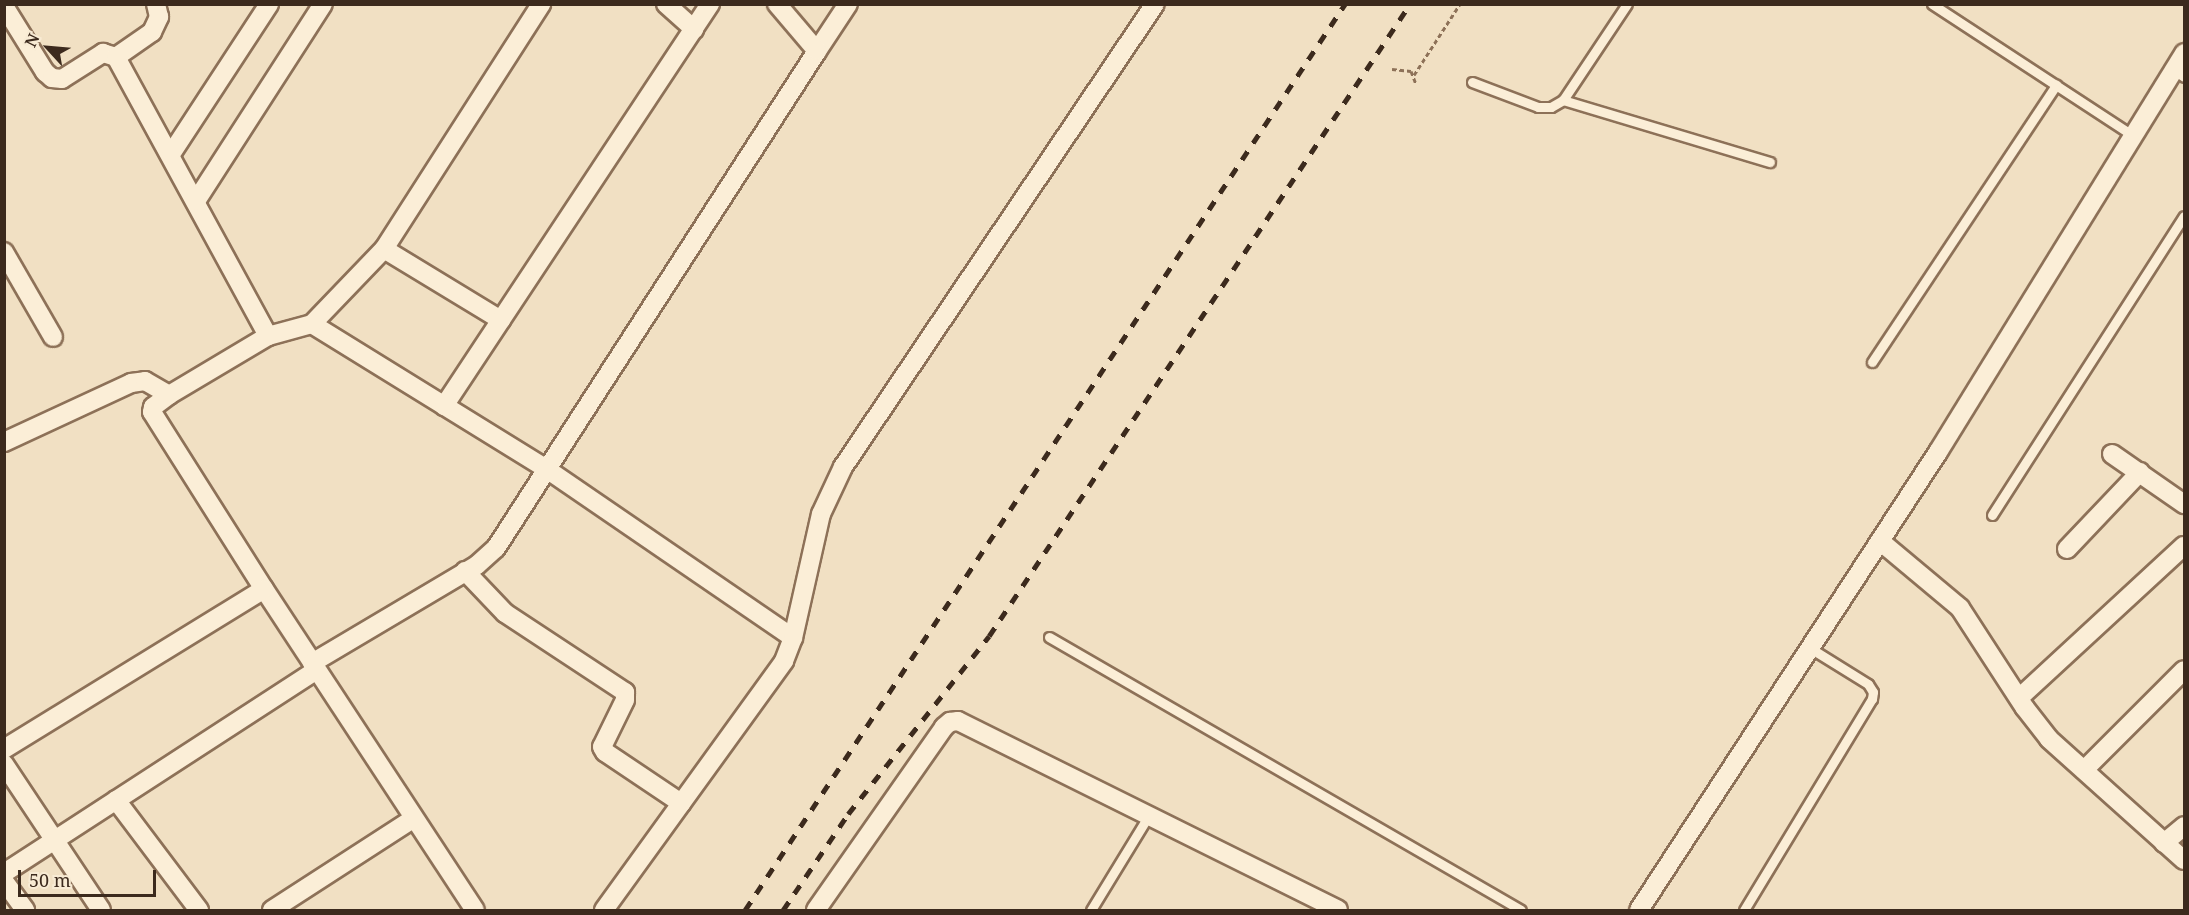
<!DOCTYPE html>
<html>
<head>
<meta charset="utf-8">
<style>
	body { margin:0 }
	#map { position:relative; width:2189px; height:915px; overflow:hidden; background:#f1e0c3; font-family:"Noto Serif",serif }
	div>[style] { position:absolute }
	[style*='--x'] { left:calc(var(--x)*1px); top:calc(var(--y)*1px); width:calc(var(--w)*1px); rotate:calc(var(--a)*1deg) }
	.path>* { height:3px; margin-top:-1.5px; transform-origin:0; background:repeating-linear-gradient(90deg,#8d7158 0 4.5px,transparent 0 7.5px) }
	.roads { filter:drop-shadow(2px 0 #8d7158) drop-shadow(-2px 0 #8d7158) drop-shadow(0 2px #8d7158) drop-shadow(0 -2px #8d7158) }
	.service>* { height:9px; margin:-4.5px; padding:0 4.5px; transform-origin:4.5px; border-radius:4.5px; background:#fbeed7 }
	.minor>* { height:18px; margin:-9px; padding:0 9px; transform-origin:9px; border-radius:9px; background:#fbeed7 }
	.rail>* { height:4.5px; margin-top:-2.25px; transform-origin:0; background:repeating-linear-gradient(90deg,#3c2a1d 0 10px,transparent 0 20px) }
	span { translate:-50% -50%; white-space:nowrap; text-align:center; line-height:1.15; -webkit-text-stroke:4.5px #f8ebd4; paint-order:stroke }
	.frame { position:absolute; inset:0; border:6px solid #3c2a1d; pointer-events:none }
	.north { position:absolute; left:18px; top:18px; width:60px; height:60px; -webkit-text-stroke:4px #f8ebd4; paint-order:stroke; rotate:296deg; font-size:16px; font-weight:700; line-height:24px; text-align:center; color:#3c2a1d }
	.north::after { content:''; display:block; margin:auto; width:21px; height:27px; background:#3c2a1d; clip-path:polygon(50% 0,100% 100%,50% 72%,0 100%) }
	.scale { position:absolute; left:18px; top:870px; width:138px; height:27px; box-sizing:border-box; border:3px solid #3c2a1d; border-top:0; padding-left:8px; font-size:18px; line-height:21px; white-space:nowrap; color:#3c2a1d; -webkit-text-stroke:4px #f8ebd4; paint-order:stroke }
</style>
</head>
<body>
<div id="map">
	<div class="path">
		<div style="--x:1392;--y:69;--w:19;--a:6"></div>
		<div style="--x:1411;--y:71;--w:14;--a:69"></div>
		<div style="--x:1414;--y:75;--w:85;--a:-57.1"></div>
	</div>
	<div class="roads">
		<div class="service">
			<div style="--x:1932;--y:4;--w:241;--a:33.2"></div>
			<div style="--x:2174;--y:70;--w:12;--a:35"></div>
			<div style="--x:1472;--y:82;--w:71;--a:20.7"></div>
			<div style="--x:1538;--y:107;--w:13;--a:0"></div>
			<div style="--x:1551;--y:107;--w:14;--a:-30"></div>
			<div style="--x:1563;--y:100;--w:115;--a:-56.3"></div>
			<div style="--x:1563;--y:100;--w:216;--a:16.7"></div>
			<div style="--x:1872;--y:362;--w:333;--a:-56.4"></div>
			<div style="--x:1992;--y:515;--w:355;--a:-57.3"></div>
			<div style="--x:1049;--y:637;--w:545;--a:30.04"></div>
			<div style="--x:1091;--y:910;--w:111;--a:-58.6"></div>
			<div style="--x:1744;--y:910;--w:247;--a:-58.8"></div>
			<div style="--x:1872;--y:699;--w:7;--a:-82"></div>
			<div style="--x:1873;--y:692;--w:9;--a:-122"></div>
			<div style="--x:1868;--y:684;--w:68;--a:-148.2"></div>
		</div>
		<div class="minor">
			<div style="--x:666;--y:4;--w:38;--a:42"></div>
			<div style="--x:4;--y:6;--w:78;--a:58.2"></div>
			<div style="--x:45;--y:72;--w:9;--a:41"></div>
			<div style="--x:52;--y:78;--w:10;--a:6"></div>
			<div style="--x:62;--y:79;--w:49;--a:-32.4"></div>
			<div style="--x:103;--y:53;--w:14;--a:17"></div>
			<div style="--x:116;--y:57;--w:318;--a:61.4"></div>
			<div style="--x:268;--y:336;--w:115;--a:149.2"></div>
			<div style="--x:169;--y:395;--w:20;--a:143"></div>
			<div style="--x:153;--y:407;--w:5;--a:101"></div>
			<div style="--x:152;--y:412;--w:209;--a:57.7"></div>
			<div style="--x:264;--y:589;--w:384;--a:56.7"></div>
			<div style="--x:817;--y:51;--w:56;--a:-56.6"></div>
			<div style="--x:116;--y:57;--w:44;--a:-34.8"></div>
			<div style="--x:152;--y:32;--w:17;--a:-65"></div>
			<div style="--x:159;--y:17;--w:13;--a:-103"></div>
			<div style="--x:171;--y:154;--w:179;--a:-56.8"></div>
			<div style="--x:196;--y:201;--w:234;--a:-57.2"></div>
			<div style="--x:384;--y:249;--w:137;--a:31.3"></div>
			<div style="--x:4;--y:252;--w:98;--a:60"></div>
			<div style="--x:312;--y:324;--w:278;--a:31.7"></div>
			<div style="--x:548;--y:470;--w:297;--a:34.4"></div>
			<div style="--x:268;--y:336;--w:46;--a:-15.3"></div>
			<div style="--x:312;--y:324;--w:104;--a:-46.2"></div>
			<div style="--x:384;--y:249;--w:291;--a:-57.3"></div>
			<div style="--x:444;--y:406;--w:482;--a:-56.5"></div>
			<div style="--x:4;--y:442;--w:140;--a:-24.9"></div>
			<div style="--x:131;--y:383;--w:14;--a:-8"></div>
			<div style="--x:145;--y:381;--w:28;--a:30"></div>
			<div style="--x:2112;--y:454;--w:88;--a:34.8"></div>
			<div style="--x:1880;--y:541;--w:104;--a:39.9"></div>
			<div style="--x:1960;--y:608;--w:119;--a:57"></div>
			<div style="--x:2025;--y:708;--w:39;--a:52"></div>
			<div style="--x:2049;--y:739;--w:181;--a:41.9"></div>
			<div style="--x:2067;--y:549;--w:106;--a:-46.5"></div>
			<div style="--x:465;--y:571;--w:58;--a:46.4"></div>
			<div style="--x:505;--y:613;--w:144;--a:33.4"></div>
			<div style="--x:625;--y:692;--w:8;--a:90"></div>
			<div style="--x:625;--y:700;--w:52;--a:116.1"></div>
			<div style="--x:602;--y:747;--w:6;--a:59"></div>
			<div style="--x:605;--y:752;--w:92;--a:33.9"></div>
			<div style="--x:312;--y:663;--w:192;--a:-30.7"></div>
			<div style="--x:477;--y:565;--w:25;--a:-42"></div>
			<div style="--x:496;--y:548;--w:592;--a:-57.14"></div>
			<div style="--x:817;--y:51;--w:62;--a:-130.4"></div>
			<div style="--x:2019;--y:698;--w:224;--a:-42.7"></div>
			<div style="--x:4;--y:749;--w:305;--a:-31.6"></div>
			<div style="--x:4;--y:764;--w:175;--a:56.4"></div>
			<div style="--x:2084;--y:770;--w:141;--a:-45"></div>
			<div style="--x:116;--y:800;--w:138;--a:53"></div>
			<div style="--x:2164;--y:843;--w:26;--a:-40"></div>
			<div style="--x:4;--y:873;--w:372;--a:-33"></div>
			<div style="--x:4;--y:881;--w:36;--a:54"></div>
			<div style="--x:272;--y:910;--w:169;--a:-32.9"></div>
			<div style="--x:604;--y:910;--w:307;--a:-54.1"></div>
			<div style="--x:784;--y:661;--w:25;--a:-69"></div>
			<div style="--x:793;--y:638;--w:127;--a:-77.3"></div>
			<div style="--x:821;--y:514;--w:52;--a:-64.9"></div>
			<div style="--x:843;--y:467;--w:558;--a:-56.03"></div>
			<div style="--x:816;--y:910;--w:223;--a:-55"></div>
			<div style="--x:944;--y:727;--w:8;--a:-40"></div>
			<div style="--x:950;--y:722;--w:8;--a:-7"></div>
			<div style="--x:958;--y:721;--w:424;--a:26.4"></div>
			<div style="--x:1639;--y:910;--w:547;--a:-56.86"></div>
			<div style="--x:1938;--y:452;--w:469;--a:-58.3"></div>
		</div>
	</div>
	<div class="rail">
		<div style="--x:745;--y:910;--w:1087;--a:-56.49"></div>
		<div style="--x:783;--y:910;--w:116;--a:-55.9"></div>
		<div style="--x:848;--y:814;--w:227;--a:-51.6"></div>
		<div style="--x:989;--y:636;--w:759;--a:-56.33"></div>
	</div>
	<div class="frame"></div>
	<div class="north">N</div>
	<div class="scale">50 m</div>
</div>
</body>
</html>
